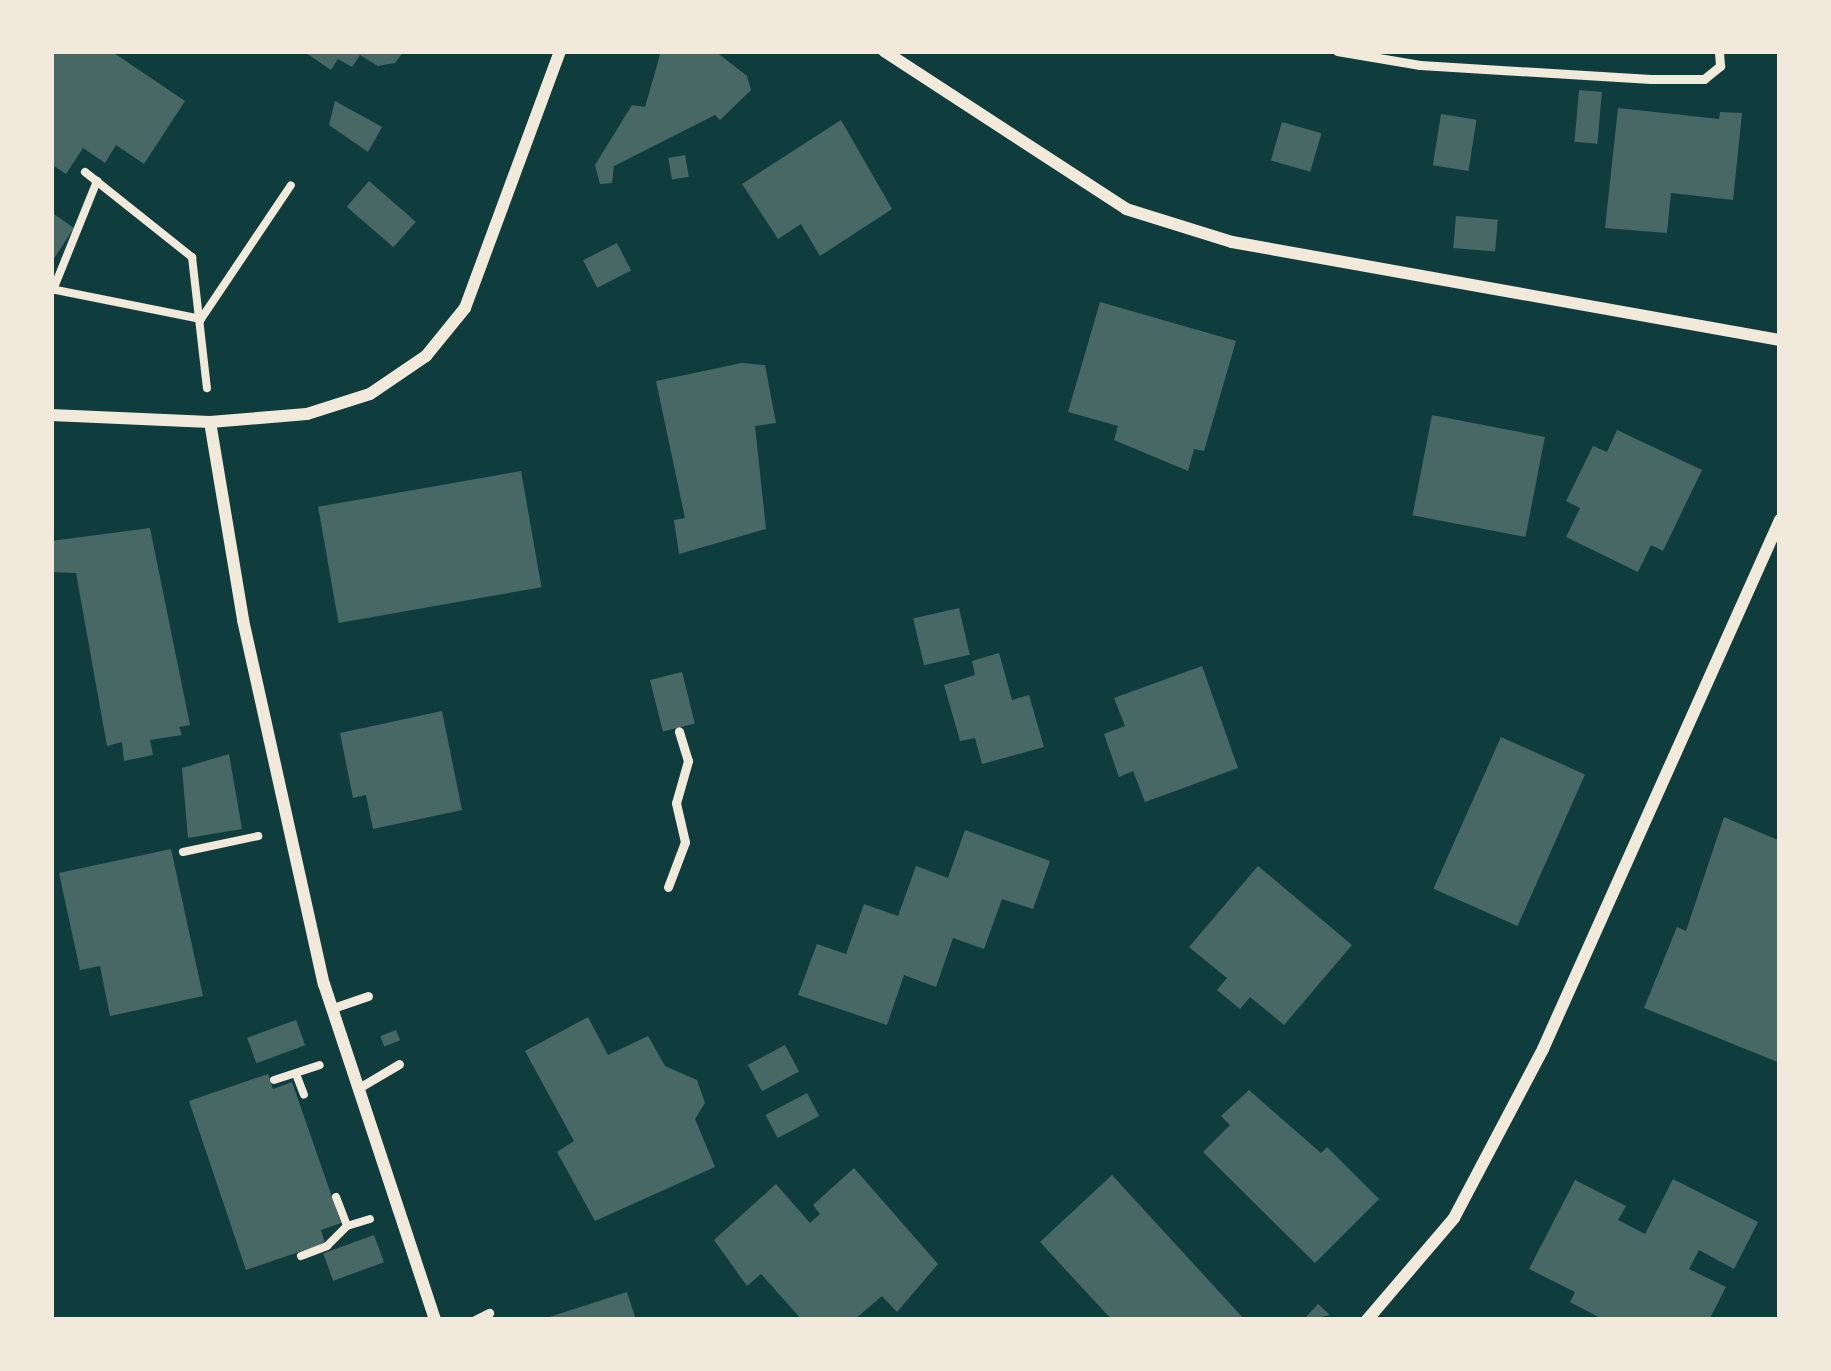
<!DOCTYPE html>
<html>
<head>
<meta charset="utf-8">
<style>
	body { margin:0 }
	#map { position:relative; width:1831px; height:1371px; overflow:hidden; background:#0f3d3e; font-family:"Varela Round",sans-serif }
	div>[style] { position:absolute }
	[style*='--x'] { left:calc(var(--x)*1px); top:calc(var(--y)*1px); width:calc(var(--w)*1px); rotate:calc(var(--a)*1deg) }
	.building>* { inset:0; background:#486865; transform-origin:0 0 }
	.path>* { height:8px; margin:-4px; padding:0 4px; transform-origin:4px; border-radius:4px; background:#f1e9da }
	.service>* { height:9px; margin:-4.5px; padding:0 4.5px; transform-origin:4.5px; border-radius:4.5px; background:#f1e9da }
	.minor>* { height:12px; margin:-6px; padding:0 6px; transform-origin:6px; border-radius:6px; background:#f1e9da }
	span { translate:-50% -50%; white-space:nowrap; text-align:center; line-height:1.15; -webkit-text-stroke:12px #f1e9da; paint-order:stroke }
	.frame { position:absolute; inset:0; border:54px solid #f1e9da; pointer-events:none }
</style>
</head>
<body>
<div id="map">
	<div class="building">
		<div style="clip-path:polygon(51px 51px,111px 51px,185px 101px,144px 164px,116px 145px,105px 163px,83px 148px,66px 174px,51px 164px)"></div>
		<div style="clip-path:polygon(303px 51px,404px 51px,395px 63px,378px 66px,360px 55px,352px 67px,338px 59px,331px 70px)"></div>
		<div style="clip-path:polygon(661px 51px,715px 51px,747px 76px,751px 90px,720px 120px,715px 115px,614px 166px,612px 183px,600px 184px,595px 165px,632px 105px,645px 107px)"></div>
		<div style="left:1579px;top:90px;width:23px;height:52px;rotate:5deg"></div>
		<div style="clip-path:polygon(335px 101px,382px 127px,368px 152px,329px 125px)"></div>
		<div style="clip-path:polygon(1618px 108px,1719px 119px,1720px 112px,1742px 113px,1733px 200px,1671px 193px,1667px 233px,1605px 228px)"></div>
		<div style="left:1441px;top:114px;width:36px;height:52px;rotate:9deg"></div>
		<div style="clip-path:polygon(841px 120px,892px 209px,820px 256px,801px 224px,778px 239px,742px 184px)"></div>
		<div style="left:1282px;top:122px;width:41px;height:40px;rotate:16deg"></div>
		<div style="left:685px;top:155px;width:22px;height:17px;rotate:80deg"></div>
		<div style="left:369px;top:181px;width:62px;height:34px;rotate:41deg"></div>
		<div style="clip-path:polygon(51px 212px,74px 228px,51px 263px)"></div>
		<div style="left:1456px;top:216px;width:42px;height:32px;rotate:5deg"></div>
		<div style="left:617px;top:243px;width:31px;height:38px;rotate:63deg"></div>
		<div style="clip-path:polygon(1100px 302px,1236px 341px,1204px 451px,1194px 449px,1188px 471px,1114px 440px,1118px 426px,1068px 412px)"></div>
		<div style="clip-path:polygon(742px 363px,765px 365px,776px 423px,755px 426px,766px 529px,679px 554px,674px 520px,685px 518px,656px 381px)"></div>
		<div style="left:1432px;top:415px;width:115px;height:102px;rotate:11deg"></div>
		<div style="clip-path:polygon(1617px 430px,1702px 470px,1663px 551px,1651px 545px,1638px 572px,1566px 537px,1580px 508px,1566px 501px,1593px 446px,1607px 452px)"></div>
		<div style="left:521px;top:471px;width:118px;height:206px;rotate:80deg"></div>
		<div style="clip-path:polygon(150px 528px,190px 725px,179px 727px,182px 735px,150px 740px,153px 755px,124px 761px,122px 742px,107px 746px,76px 573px,51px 572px,51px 541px)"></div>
		<div style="left:959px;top:608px;width:48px;height:47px;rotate:77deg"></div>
		<div style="clip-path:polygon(999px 653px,1012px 700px,1029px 695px,1044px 747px,982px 764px,975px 738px,960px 741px,944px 685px,975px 675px,972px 661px)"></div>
		<div style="clip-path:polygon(1202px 666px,1238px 768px,1145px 802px,1133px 771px,1119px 777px,1104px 734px,1125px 726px,1114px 698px)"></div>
		<div style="left:682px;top:672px;width:53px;height:33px;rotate:76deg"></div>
		<div style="clip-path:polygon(442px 711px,462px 810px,373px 829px,366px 795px,353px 798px,340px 733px)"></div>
		<div style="left:1501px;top:737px;width:92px;height:166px;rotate:24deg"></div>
		<div style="clip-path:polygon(229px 754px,242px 829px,188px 838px,182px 768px)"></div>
		<div style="clip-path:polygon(1724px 817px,1780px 841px,1780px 1063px,1644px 1008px,1677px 927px,1686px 931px)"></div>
		<div style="clip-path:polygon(965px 830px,1050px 861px,1033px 909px,1002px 899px,984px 949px,953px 938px,936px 987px,904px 975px,887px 1025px,798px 995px,817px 944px,846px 954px,864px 904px,898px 916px,916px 866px,948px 878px)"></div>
		<div style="clip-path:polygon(171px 849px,203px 996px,110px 1016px,100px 966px,80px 970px,59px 873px)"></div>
		<div style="clip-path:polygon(1258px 866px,1352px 945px,1284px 1025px,1250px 997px,1240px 1009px,1217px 990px,1227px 978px,1189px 947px)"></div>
		<div style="clip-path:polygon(588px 1017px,608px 1055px,648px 1036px,665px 1066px,697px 1080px,705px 1103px,695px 1119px,715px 1167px,595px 1221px,557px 1152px,574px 1141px,525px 1051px)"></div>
		<div style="left:296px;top:1020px;width:27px;height:52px;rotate:70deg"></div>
		<div style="left:396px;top:1030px;width:11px;height:17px;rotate:68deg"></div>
		<div style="left:785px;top:1045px;width:30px;height:42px;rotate:62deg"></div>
		<div style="clip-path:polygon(268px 1074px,273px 1089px,292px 1082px,341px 1223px,321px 1230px,325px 1243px,246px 1270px,189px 1101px)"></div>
		<div style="clip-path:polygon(1249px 1090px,1321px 1153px,1327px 1147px,1379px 1199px,1315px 1263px,1203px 1152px,1230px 1125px,1221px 1116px)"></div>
		<div style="left:807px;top:1093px;width:26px;height:47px;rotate:62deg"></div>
		<div style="clip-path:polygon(854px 1168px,938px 1264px,897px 1312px,882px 1296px,854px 1320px,802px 1320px,761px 1274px,747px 1286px,714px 1240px,776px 1184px,810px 1223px,820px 1214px,813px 1205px)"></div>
		<div style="clip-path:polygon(1112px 1175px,1245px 1320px,1112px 1320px,1040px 1242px)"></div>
		<div style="clip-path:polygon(1673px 1179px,1758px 1222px,1734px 1269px,1699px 1250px,1689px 1269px,1726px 1287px,1709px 1320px,1604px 1320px,1570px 1302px,1575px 1292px,1529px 1269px,1575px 1180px,1626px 1206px,1618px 1220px,1645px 1234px)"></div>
		<div style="left:374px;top:1235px;width:29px;height:54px;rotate:70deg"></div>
		<div style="clip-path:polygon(627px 1292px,636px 1320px,544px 1320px,543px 1319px)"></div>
		<div style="clip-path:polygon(1318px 1304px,1330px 1315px,1309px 1320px,1306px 1317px)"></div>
	</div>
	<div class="path">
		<div style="--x:85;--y:172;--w:137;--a:38.5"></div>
		<div style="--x:192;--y:257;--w:132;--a:83.5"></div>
		<div style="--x:51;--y:289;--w:153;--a:11.3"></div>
		<div style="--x:201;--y:319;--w:161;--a:-56.1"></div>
		<div style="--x:53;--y:290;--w:118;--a:-68"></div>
		<div style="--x:183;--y:852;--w:77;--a:-12"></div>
		<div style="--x:296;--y:1074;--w:22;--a:69"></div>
		<div style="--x:274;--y:1080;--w:48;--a:-18.1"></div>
		<div style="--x:336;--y:1197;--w:31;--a:69"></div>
		<div style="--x:347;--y:1226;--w:24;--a:-17"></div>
		<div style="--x:301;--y:1256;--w:28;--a:-21"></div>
		<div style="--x:327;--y:1246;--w:28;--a:-45"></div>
	</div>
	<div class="service">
		<div style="--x:1337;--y:51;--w:84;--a:9.6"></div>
		<div style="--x:1420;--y:65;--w:231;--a:3.5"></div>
		<div style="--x:1651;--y:79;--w:53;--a:0"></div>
		<div style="--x:1704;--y:79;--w:21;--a:-39"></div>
		<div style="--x:1720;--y:66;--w:15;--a:-94"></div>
		<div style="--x:668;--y:887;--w:48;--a:-69.3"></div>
		<div style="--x:685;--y:842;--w:40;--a:-103"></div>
		<div style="--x:676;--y:803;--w:44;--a:-74.1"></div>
		<div style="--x:688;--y:761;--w:31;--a:-107"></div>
		<div style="--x:333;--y:1008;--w:37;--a:-19"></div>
		<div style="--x:362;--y:1086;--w:43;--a:-30.7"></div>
		<div style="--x:475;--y:1320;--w:16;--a:-27"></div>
	</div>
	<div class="minor">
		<div style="--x:884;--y:51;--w:289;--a:33.1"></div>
		<div style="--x:1126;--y:209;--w:111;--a:17.3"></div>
		<div style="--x:1232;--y:242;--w:557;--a:10.14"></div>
		<div style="--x:51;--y:415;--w:159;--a:2.5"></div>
		<div style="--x:210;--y:422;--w:97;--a:-4.7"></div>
		<div style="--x:307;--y:414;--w:66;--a:-17.6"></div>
		<div style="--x:370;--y:394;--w:68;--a:-34.2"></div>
		<div style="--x:426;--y:356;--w:62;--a:-50.9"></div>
		<div style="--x:465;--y:308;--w:274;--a:-69.7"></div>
		<div style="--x:210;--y:422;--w:201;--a:80.5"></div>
		<div style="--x:243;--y:620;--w:373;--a:77.5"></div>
		<div style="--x:324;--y:984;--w:354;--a:71.7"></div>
		<div style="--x:1367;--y:1320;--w:134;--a:-49.5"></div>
		<div style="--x:1454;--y:1218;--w:191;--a:-62.2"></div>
		<div style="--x:1543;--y:1049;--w:580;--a:-65.87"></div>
	</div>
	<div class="frame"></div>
</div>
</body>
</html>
